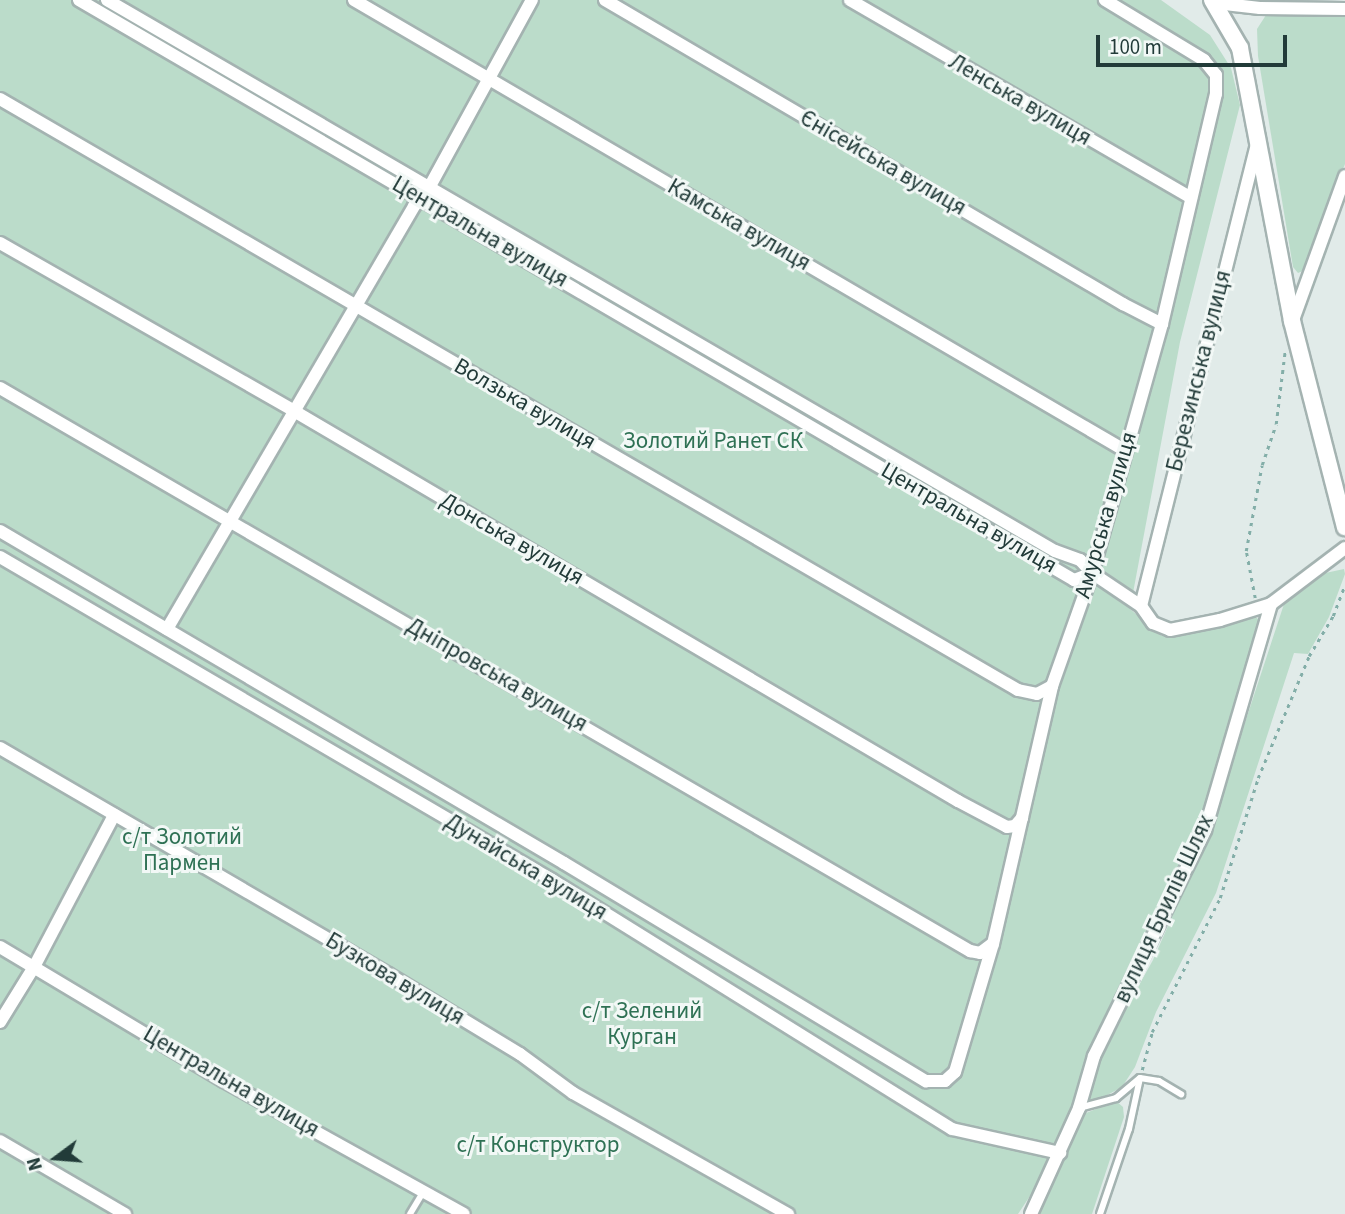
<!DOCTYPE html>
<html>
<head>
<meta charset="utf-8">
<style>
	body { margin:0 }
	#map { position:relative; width:1345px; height:1214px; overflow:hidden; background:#e1ebe9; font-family:"Source Sans 3",sans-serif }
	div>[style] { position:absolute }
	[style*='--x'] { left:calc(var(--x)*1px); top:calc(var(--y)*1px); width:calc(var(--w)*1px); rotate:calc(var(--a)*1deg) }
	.green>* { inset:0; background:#bbdcca }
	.path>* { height:2.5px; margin-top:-1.25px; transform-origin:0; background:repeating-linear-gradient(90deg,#83aea8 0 3.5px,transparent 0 8.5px) }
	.roads { filter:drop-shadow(2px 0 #a4b3b1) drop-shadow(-2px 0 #a4b3b1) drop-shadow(0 2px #a4b3b1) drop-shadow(0 -2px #a4b3b1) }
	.service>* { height:6px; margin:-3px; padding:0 3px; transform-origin:3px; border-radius:3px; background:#fff }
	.minor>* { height:12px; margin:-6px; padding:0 6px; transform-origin:6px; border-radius:6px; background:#fff }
	.tertiary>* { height:16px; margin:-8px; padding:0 8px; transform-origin:8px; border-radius:8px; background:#fff }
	span { translate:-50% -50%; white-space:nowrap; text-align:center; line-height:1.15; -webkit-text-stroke:6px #f2f8f6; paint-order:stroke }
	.street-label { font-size:23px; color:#223b39 }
	.park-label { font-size:23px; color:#2e7154 }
	.north { position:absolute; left:21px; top:1123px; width:70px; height:70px; -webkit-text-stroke:5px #f2f8f6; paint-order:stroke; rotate:254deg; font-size:19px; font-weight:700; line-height:28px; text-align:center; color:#223b39 }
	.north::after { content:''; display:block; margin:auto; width:24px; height:32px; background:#223b39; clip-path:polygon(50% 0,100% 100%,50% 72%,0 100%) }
	.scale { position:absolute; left:1096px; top:35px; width:191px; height:32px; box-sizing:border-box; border:4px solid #223b39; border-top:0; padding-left:9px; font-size:21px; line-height:24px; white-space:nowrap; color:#223b39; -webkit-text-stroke:5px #f2f8f6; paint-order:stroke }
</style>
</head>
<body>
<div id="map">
	<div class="green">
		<div style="clip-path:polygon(0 0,1161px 0,1210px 35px,1231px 68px,1240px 105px,1180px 342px,1130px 609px,1162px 636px,1185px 636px,1184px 631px,1252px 614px,1258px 619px,1258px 631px,1200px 831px,1083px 1075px,1044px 1175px,1018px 1214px,0 1214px,0 540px,600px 892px,533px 848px,0 535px)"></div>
		<div style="clip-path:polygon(1279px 13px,1345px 14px,1345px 164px,1305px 270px,1298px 273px,1293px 267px,1258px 56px,1257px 29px,1266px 15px)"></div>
		<div style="clip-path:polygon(1344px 569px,1345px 574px,1329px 617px,1308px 654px,1294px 653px,1216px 893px,1156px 1012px,1135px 1067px,1122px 1087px,1091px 1104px,1087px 1101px,1096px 1062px,1153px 960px,1208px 835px,1284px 604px,1316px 575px)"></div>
		<div style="clip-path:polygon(1116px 1101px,1123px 1107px,1124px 1117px,1092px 1214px,1036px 1214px,1081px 1115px)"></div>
	</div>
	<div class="path">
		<div style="--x:1255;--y:598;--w:48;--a:-100.8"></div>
		<div style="--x:1246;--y:551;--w:87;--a:-79.5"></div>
		<div style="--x:1262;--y:465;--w:43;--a:-71.1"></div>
		<div style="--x:1276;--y:424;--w:74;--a:-83"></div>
		<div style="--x:1142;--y:1070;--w:39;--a:-75"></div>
		<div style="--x:1152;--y:1032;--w:150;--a:-63.1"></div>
		<div style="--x:1220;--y:898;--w:126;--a:-72.4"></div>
		<div style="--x:1258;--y:778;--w:132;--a:-67.3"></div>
		<div style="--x:1309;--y:656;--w:47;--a:-59"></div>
		<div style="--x:1333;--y:616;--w:34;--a:-69"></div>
	</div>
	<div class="roads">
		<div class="service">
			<div style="--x:1079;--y:1108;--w:38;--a:-15"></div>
			<div style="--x:1116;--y:1098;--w:31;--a:-40"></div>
			<div style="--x:1140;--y:1078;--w:19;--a:9"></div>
			<div style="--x:1159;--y:1081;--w:26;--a:31"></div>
			<div style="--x:410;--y:1214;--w:27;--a:-59"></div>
			<div style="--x:1100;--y:1214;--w:90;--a:-71.2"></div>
			<div style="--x:1129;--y:1129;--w:52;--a:-77.8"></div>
		</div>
		<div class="minor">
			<div style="--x:79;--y:0;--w:1152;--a:30.24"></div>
			<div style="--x:1074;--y:580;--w:19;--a:-21"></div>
			<div style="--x:107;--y:0;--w:1096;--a:30.17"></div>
			<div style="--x:1055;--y:551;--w:27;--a:20"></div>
			<div style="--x:1080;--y:560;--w:18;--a:47"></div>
			<div style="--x:1092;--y:573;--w:59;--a:34"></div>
			<div style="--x:1141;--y:606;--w:477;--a:-75.9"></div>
			<div style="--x:354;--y:0;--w:892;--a:30.3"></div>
			<div style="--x:605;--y:0;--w:601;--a:30.41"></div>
			<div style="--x:1123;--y:304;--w:44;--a:27.1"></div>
			<div style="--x:850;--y:0;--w:394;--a:30.1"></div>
			<div style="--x:1216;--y:3;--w:44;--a:6.5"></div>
			<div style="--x:1260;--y:8;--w:85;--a:0.7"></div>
			<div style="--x:0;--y:99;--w:1177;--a:30.14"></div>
			<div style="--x:1018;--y:690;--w:19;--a:12"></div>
			<div style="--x:1037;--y:694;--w:17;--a:-28"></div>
			<div style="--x:0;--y:243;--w:339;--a:29.7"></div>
			<div style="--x:294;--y:411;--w:770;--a:30.43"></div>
			<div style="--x:958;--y:801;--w:55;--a:28"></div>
			<div style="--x:1007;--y:827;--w:8;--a:-7"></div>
			<div style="--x:1015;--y:826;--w:11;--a:-49"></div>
			<div style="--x:1293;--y:320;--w:153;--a:-70.1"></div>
			<div style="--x:0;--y:388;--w:1122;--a:30.13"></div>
			<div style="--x:970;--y:951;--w:10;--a:11"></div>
			<div style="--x:980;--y:953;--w:15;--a:-37"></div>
			<div style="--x:0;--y:531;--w:654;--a:30.48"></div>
			<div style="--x:564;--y:863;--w:423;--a:31.1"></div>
			<div style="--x:926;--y:1081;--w:19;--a:0"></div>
			<div style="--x:945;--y:1081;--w:13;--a:-42"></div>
			<div style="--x:955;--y:1072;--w:134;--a:-73.5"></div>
			<div style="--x:993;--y:944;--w:265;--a:-77.1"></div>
			<div style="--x:1052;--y:686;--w:120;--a:-70.5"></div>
			<div style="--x:1092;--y:573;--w:259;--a:-74.3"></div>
			<div style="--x:1162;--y:324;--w:236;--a:-76.8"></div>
			<div style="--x:1216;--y:94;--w:19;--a:-90"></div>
			<div style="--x:1216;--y:75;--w:19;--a:-129"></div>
			<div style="--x:1204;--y:60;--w:116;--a:-148.8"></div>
			<div style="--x:0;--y:557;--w:640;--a:30.33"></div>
			<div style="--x:552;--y:880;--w:471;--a:31.9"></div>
			<div style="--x:952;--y:1129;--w:111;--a:12.5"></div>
			<div style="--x:1141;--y:606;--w:21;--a:55"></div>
			<div style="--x:1153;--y:623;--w:18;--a:22"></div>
			<div style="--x:1170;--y:630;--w:51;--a:-11.3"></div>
			<div style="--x:1220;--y:620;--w:53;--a:-17.4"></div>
			<div style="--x:167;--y:629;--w:490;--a:-59.7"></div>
			<div style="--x:414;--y:206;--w:26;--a:-51"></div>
			<div style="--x:430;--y:186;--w:212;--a:-61.3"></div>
			<div style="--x:0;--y:748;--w:449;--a:30.2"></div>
			<div style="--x:388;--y:974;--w:154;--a:31.2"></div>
			<div style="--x:520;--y:1054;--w:66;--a:36.3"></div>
			<div style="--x:573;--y:1093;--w:247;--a:29.4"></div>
			<div style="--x:0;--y:947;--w:261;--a:30.9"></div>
			<div style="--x:224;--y:1081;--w:274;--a:29"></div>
			<div style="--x:0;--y:1022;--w:65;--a:-58.3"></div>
			<div style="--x:34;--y:967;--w:172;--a:-62.2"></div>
			<div style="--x:0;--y:1141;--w:145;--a:30.3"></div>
			<div style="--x:1031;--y:1214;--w:116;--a:-65.6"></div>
			<div style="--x:1079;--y:1108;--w:54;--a:-73.9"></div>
			<div style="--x:1094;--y:1056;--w:252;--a:-63.8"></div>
			<div style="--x:1205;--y:830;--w:235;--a:-73.7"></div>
			<div style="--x:1271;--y:604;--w:93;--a:-37.1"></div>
		</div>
		<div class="tertiary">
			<div style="--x:1212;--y:0;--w:56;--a:59.7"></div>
			<div style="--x:1240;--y:48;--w:278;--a:79.2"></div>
			<div style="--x:1292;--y:321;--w:213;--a:75.6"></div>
		</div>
	</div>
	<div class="street-label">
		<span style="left:1020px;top:100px;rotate:30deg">Ленська вулиця</span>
		<span style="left:883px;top:163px;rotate:30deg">Єнісейська вулиця</span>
		<span style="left:739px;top:225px;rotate:30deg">Камська вулиця</span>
		<span style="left:480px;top:232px;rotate:30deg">Центральна вулиця</span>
		<span style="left:1199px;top:371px;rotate:-76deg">Березинська вулиця</span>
		<span style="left:525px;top:404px;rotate:30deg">Волзька вулиця</span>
		<span style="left:1106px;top:515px;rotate:-74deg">Амурська вулиця</span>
		<span style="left:969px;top:518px;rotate:30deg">Центральна вулиця</span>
		<span style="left:512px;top:539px;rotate:30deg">Донська вулиця</span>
		<span style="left:497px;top:675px;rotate:30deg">Дніпровська вулиця</span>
		<span style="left:526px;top:867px;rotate:31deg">Дунайська вулиця</span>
		<span style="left:1164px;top:909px;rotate:-65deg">вулиця Брилів Шлях</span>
		<span style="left:395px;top:979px;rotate:31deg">Бузкова вулиця</span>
		<span style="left:231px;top:1082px;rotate:30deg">Центральна вулиця</span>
	</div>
	<div class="park-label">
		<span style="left:713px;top:441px">Золотий Ранет СК</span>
		<span style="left:182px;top:850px">с/т Золотий<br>Пармен</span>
		<span style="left:642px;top:1024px">с/т Зелений<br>Курган</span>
		<span style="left:538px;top:1145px">с/т Конструктор</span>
	</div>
	<div class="north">N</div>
	<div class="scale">100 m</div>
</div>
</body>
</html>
